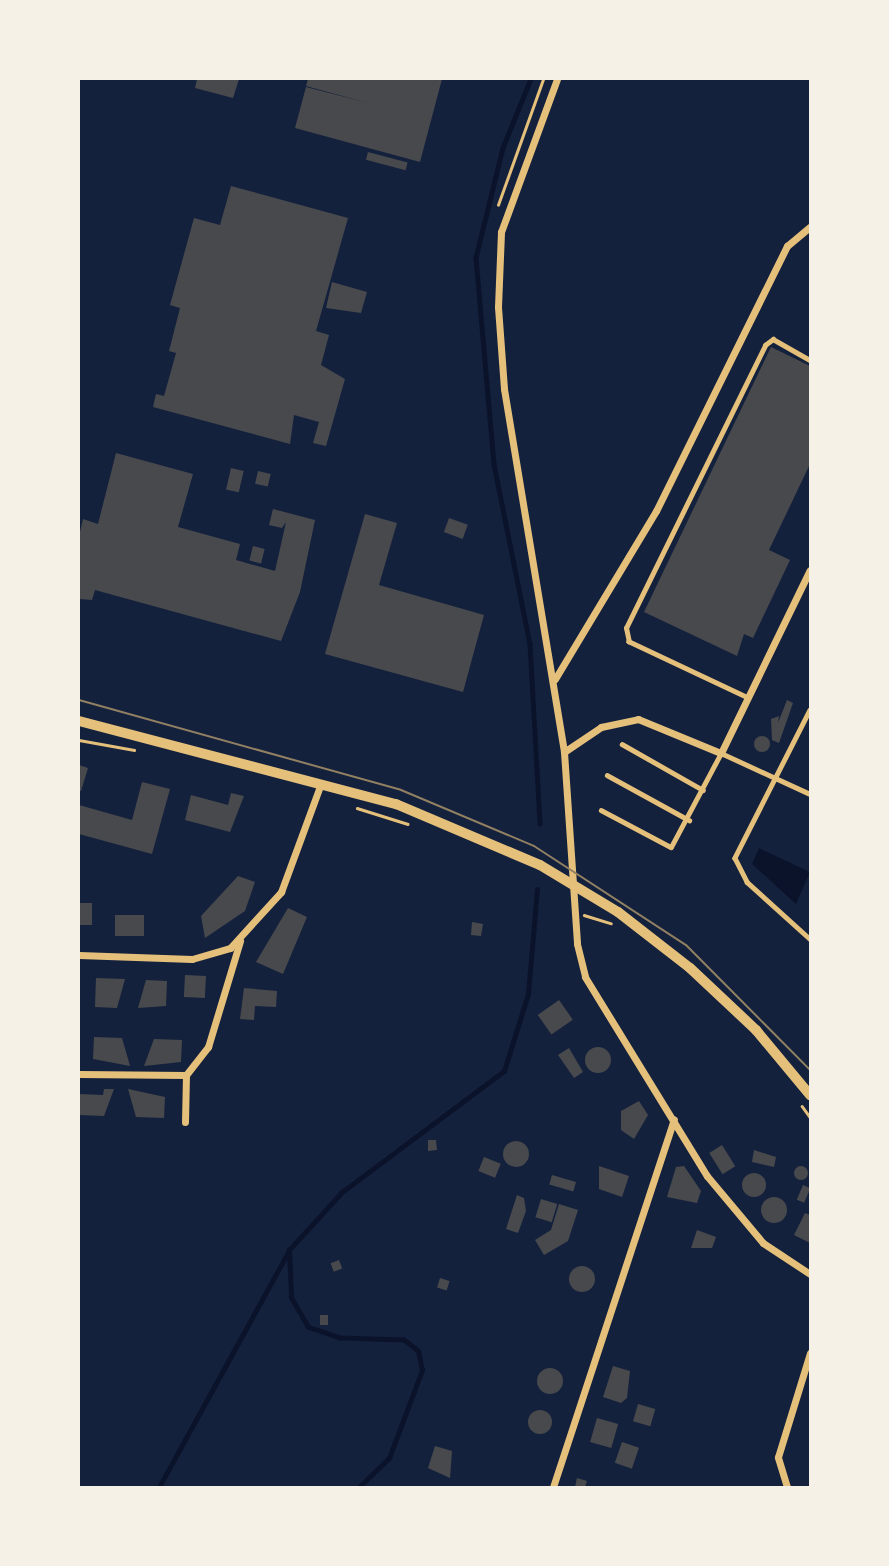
<!DOCTYPE html>
<html>
<head>
<meta charset="utf-8">
<style>
	body { margin:0 }
	#map { position:relative; width:889px; height:1566px; overflow:hidden; background:#14213d; font-family:Lato,sans-serif }
	div>[style] { position:absolute }
	[style*='--x'] { left:calc(var(--x)*1px); top:calc(var(--y)*1px); width:calc(var(--w)*1px); rotate:calc(var(--a)*1deg) }
	.water>* { inset:0; background:#0b132b }
	.stream>* { height:4.5px; margin:-2.25px; padding:0 2.25px; transform-origin:2.25px; border-radius:2.25px; background:#0b132b }
	.building>* { inset:0; background:#48494c; transform-origin:0 0 }
	.round { border-radius:50% }
	.path>* { height:2.5px; margin:-1.25px; padding:0 1.25px; transform-origin:1.25px; border-radius:1.25px; background:#e5c07b }
	.service>* { height:4.5px; margin:-2.25px; padding:0 2.25px; transform-origin:2.25px; border-radius:2.25px; background:#e5c07b }
	.minor>* { height:7px; margin:-3.5px; padding:0 3.5px; transform-origin:3.5px; border-radius:3.5px; background:#e5c07b }
	.tertiary>* { height:10px; margin:-5px; padding:0 5px; transform-origin:5px; border-radius:5px; background:#e5c07b }
	.tram>* { height:2px; margin:-1px; padding:0 1px; transform-origin:1px; border-radius:1px; background:#918062 }
	span { translate:-50% -50%; white-space:nowrap; text-align:center; line-height:1.15; -webkit-text-stroke:5px #f6f1e7; paint-order:stroke }
	.frame { position:absolute; inset:0; border:80px solid #f6f1e7; pointer-events:none }
</style>
</head>
<body>
<div id="map">
	<div class="water">
		<div style="clip-path:polygon(759px 848px,810px 872px,796px 904px,752px 864px)"></div>
	</div>
	<div class="stream">
		<div style="--x:531;--y:79;--w:74;--a:112.1"></div>
		<div style="--x:503;--y:148;--w:113;--a:103.8"></div>
		<div style="--x:476;--y:258;--w:207;--a:85"></div>
		<div style="--x:494;--y:464;--w:184;--a:78.7"></div>
		<div style="--x:530;--y:644;--w:180;--a:86.8"></div>
		<div style="--x:159;--y:1487;--w:268;--a:-61.2"></div>
		<div style="--x:359;--y:1487;--w:42;--a:-44"></div>
		<div style="--x:389;--y:1458;--w:94;--a:-69.4"></div>
		<div style="--x:422;--y:1370;--w:19;--a:-102"></div>
		<div style="--x:418;--y:1351;--w:18;--a:-142"></div>
		<div style="--x:404;--y:1340;--w:64;--a:-178.2"></div>
		<div style="--x:340;--y:1338;--w:34;--a:-161"></div>
		<div style="--x:308;--y:1327;--w:34;--a:-120"></div>
		<div style="--x:291;--y:1297;--w:47;--a:-92.4"></div>
		<div style="--x:289;--y:1250;--w:79;--a:-47.6"></div>
		<div style="--x:342;--y:1192;--w:202;--a:-36.8"></div>
		<div style="--x:504;--y:1071;--w:81;--a:-72.7"></div>
		<div style="--x:528;--y:994;--w:105;--a:-85.1"></div>
	</div>
	<div class="building">
		<div style="clip-path:polygon(197px 79px,239px 79px,233px 98px,195px 88px)"></div>
		<div style="clip-path:polygon(308px 79px,442px 79px,420px 162px,295px 128px,306px 87px,368px 103px,306px 86px)"></div>
		<div style="left:368px;top:152px;width:41px;height:8px;rotate:15deg"></div>
		<div style="clip-path:polygon(231px 186px,348px 218px,316px 331px,329px 335px,321px 365px,345px 379px,326px 446px,313px 443px,319px 422px,294px 415px,290px 444px,153px 407px,156px 394px,164px 396px,176px 353px,169px 351px,180px 308px,170px 305px,194px 218px,220px 225px)"></div>
		<div style="clip-path:polygon(332px 282px,367px 292px,361px 313px,326px 308px)"></div>
		<div style="clip-path:polygon(771px 347px,810px 366px,810px 464px,769px 550px,790px 560px,753px 638px,744px 634px,737px 656px,644px 612px)"></div>
		<div style="clip-path:polygon(116px 453px,193px 474px,178px 527px,240px 544px,236px 560px,275px 571px,286px 522px,282px 528px,269px 525px,273px 509px,315px 520px,300px 592px,281px 641px,95px 590px,92px 600px,79px 599px,79px 536px,83px 519px,98px 524px)"></div>
		<div style="left:231px;top:468px;width:13px;height:22px;rotate:13deg"></div>
		<div style="left:258px;top:471px;width:13px;height:13px;rotate:13deg"></div>
		<div style="clip-path:polygon(365px 514px,397px 523px,379px 585px,484px 615px,463px 692px,325px 654px)"></div>
		<div style="left:449px;top:518px;width:20px;height:15px;rotate:20deg"></div>
		<div style="left:253px;top:546px;width:12px;height:15px;rotate:14deg"></div>
		<div style="clip-path:polygon(787px 700px,793px 703px,779px 743px,772px 740px,771px 719px,779px 716px,778px 723px)"></div>
		<div class="round" style="left:754px;top:736px;width:16px;height:16px"></div>
		<div style="clip-path:polygon(79px 765px,88px 768px,81px 791px,79px 791px)"></div>
		<div style="clip-path:polygon(142px 782px,170px 789px,152px 854px,79px 834px,79px 805px,132px 820px)"></div>
		<div style="clip-path:polygon(231px 793px,244px 796px,230px 832px,185px 820px,191px 795px,228px 805px)"></div>
		<div style="clip-path:polygon(238px 876px,255px 882px,245px 911px,205px 938px,201px 916px)"></div>
		<div style="left:79px;top:903px;width:13px;height:22px"></div>
		<div style="clip-path:polygon(288px 908px,307px 917px,283px 974px,256px 962px)"></div>
		<div style="left:115px;top:915px;width:29px;height:21px"></div>
		<div style="clip-path:polygon(472px 922px,483px 924px,481px 936px,471px 935px)"></div>
		<div style="left:185px;top:975px;width:21px;height:22px;rotate:3deg"></div>
		<div style="clip-path:polygon(96px 978px,125px 979px,117px 1008px,95px 1007px)"></div>
		<div style="clip-path:polygon(146px 980px,167px 981px,166px 1006px,138px 1008px)"></div>
		<div style="clip-path:polygon(244px 988px,277px 991px,276px 1007px,255px 1006px,254px 1020px,240px 1019px)"></div>
		<div style="left:559px;top:1000px;width:24px;height:26px;rotate:55deg"></div>
		<div style="clip-path:polygon(94px 1037px,122px 1038px,130px 1066px,93px 1059px)"></div>
		<div style="clip-path:polygon(154px 1039px,182px 1040px,181px 1062px,144px 1066px)"></div>
		<div class="round" style="left:585px;top:1047px;width:26px;height:26px"></div>
		<div style="clip-path:polygon(569px 1048px,583px 1072px,574px 1078px,558px 1055px)"></div>
		<div style="clip-path:polygon(104px 1089px,114px 1089px,104px 1116px,79px 1115px,79px 1094px,103px 1095px)"></div>
		<div style="clip-path:polygon(128px 1089px,165px 1097px,164px 1118px,136px 1117px)"></div>
		<div style="clip-path:polygon(639px 1101px,648px 1115px,634px 1139px,621px 1130px,621px 1111px)"></div>
		<div style="clip-path:polygon(428px 1140px,436px 1140px,437px 1150px,428px 1151px)"></div>
		<div class="round" style="left:503px;top:1141px;width:26px;height:26px"></div>
		<div style="left:722px;top:1145px;width:25px;height:15px;rotate:58deg"></div>
		<div style="clip-path:polygon(754px 1150px,776px 1157px,774px 1167px,752px 1162px)"></div>
		<div style="left:484px;top:1157px;width:18px;height:15px;rotate:22deg"></div>
		<div class="round" style="left:794px;top:1166px;width:14px;height:14px"></div>
		<div style="clip-path:polygon(599px 1166px,629px 1176px,622px 1197px,599px 1189px)"></div>
		<div style="clip-path:polygon(684px 1166px,701px 1191px,697px 1203px,667px 1197px,676px 1167px)"></div>
		<div class="round" style="left:742px;top:1173px;width:24px;height:24px"></div>
		<div style="left:552px;top:1175px;width:25px;height:10px;rotate:16deg"></div>
		<div style="left:803px;top:1185px;width:8px;height:16px;rotate:23deg"></div>
		<div style="clip-path:polygon(517px 1195px,524px 1198px,526px 1211px,518px 1233px,506px 1229px)"></div>
		<div class="round" style="left:761px;top:1197px;width:26px;height:26px"></div>
		<div style="left:541px;top:1199px;width:17px;height:19px;rotate:17deg"></div>
		<div style="clip-path:polygon(559px 1204px,578px 1210px,568px 1241px,544px 1255px,535px 1240px,551px 1230px)"></div>
		<div style="clip-path:polygon(805px 1213px,810px 1215px,810px 1243px,794px 1235px)"></div>
		<div style="clip-path:polygon(697px 1230px,716px 1237px,712px 1248px,691px 1248px)"></div>
		<div style="left:339px;top:1260px;width:9px;height:9px;rotate:69deg"></div>
		<div class="round" style="left:569px;top:1266px;width:26px;height:26px"></div>
		<div style="left:440px;top:1278px;width:10px;height:10px;rotate:17deg"></div>
		<div style="left:320px;top:1315px;width:8px;height:10px"></div>
		<div style="clip-path:polygon(613px 1366px,630px 1371px,627px 1398px,621px 1403px,603px 1397px)"></div>
		<div class="round" style="left:537px;top:1368px;width:26px;height:26px"></div>
		<div style="left:638px;top:1404px;width:18px;height:18px;rotate:16deg"></div>
		<div class="round" style="left:528px;top:1410px;width:24px;height:24px"></div>
		<div style="left:597px;top:1418px;width:22px;height:25px;rotate:16deg"></div>
		<div style="left:622px;top:1442px;width:18px;height:22px;rotate:19deg"></div>
		<div style="clip-path:polygon(435px 1446px,452px 1451px,450px 1478px,428px 1468px)"></div>
		<div style="clip-path:polygon(577px 1478px,587px 1481px,585px 1487px,575px 1487px)"></div>
	</div>
	<div class="path">
		<div style="--x:498;--y:205;--w:134;--a:-70.3"></div>
		<div style="--x:79;--y:740;--w:56;--a:10.3"></div>
		<div style="--x:357;--y:808;--w:53;--a:17.4"></div>
		<div style="--x:584;--y:915;--w:28;--a:17"></div>
		<div style="--x:802;--y:1106;--w:14;--a:54"></div>
	</div>
	<div class="service">
		<div style="--x:748;--y:698;--w:132;--a:-154.8"></div>
		<div style="--x:629;--y:642;--w:14;--a:-102"></div>
		<div style="--x:626;--y:628;--w:315;--a:-63.8"></div>
		<div style="--x:765;--y:345;--w:10;--a:-37"></div>
		<div style="--x:773;--y:339;--w:43;--a:29.6"></div>
		<div style="--x:810;--y:710;--w:166;--a:116.9"></div>
		<div style="--x:735;--y:858;--w:27;--a:63"></div>
		<div style="--x:747;--y:882;--w:85;--a:42.1"></div>
		<div style="--x:622;--y:744;--w:93;--a:29.6"></div>
		<div style="--x:607;--y:775;--w:94;--a:28.8"></div>
		<div style="--x:601;--y:810;--w:79;--a:27.9"></div>
		<div style="--x:671;--y:847;--w:106;--a:-62"></div>
		<div style="--x:721;--y:753;--w:98;--a:24.7"></div>
	</div>
	<div class="minor">
		<div style="--x:557;--y:79;--w:163;--a:110.1"></div>
		<div style="--x:501;--y:232;--w:75;--a:92.3"></div>
		<div style="--x:498;--y:307;--w:82;--a:85.8"></div>
		<div style="--x:504;--y:389;--w:368;--a:80.6"></div>
		<div style="--x:564;--y:752;--w:192;--a:86.1"></div>
		<div style="--x:577;--y:944;--w:34;--a:76"></div>
		<div style="--x:585;--y:977;--w:233;--a:58.5"></div>
		<div style="--x:707;--y:1176;--w:87;--a:50.1"></div>
		<div style="--x:763;--y:1243;--w:56;--a:33.4"></div>
		<div style="--x:555;--y:679;--w:196;--a:-59"></div>
		<div style="--x:656;--y:511;--w:296;--a:-63.7"></div>
		<div style="--x:787;--y:246;--w:30;--a:-40"></div>
		<div style="--x:564;--y:752;--w:45;--a:-34"></div>
		<div style="--x:601;--y:727;--w:38;--a:-12"></div>
		<div style="--x:638;--y:719;--w:90;--a:22.3"></div>
		<div style="--x:721;--y:753;--w:203;--a:-64.1"></div>
		<div style="--x:79;--y:955;--w:113;--a:2"></div>
		<div style="--x:192;--y:959;--w:40;--a:-16"></div>
		<div style="--x:230;--y:948;--w:76;--a:-47.7"></div>
		<div style="--x:281;--y:892;--w:116;--a:-69.8"></div>
		<div style="--x:79;--y:1074;--w:107;--a:0.5"></div>
		<div style="--x:186;--y:1075;--w:36;--a:-52"></div>
		<div style="--x:208;--y:1047;--w:111;--a:-73.2"></div>
		<div style="--x:185;--y:1122;--w:47;--a:-88.8"></div>
		<div style="--x:553;--y:1487;--w:387;--a:-71.8"></div>
		<div style="--x:787;--y:1487;--w:31;--a:-107"></div>
		<div style="--x:778;--y:1457;--w:109;--a:-72.9"></div>
	</div>
	<div class="tertiary">
		<div style="--x:79;--y:721;--w:328;--a:14.7"></div>
		<div style="--x:396;--y:804;--w:156;--a:23"></div>
		<div style="--x:540;--y:865;--w:91;--a:31.1"></div>
		<div style="--x:618;--y:912;--w:91;--a:37.9"></div>
		<div style="--x:690;--y:968;--w:91;--a:43.2"></div>
		<div style="--x:756;--y:1030;--w:85;--a:50.3"></div>
	</div>
	<div class="tram">
		<div style="--x:79;--y:700;--w:334;--a:15.6"></div>
		<div style="--x:401;--y:790;--w:144;--a:22.8"></div>
		<div style="--x:534;--y:846;--w:181;--a:33.1"></div>
		<div style="--x:686;--y:945;--w:176;--a:45.2"></div>
	</div>
	<div class="frame"></div>
</div>
</body>
</html>
